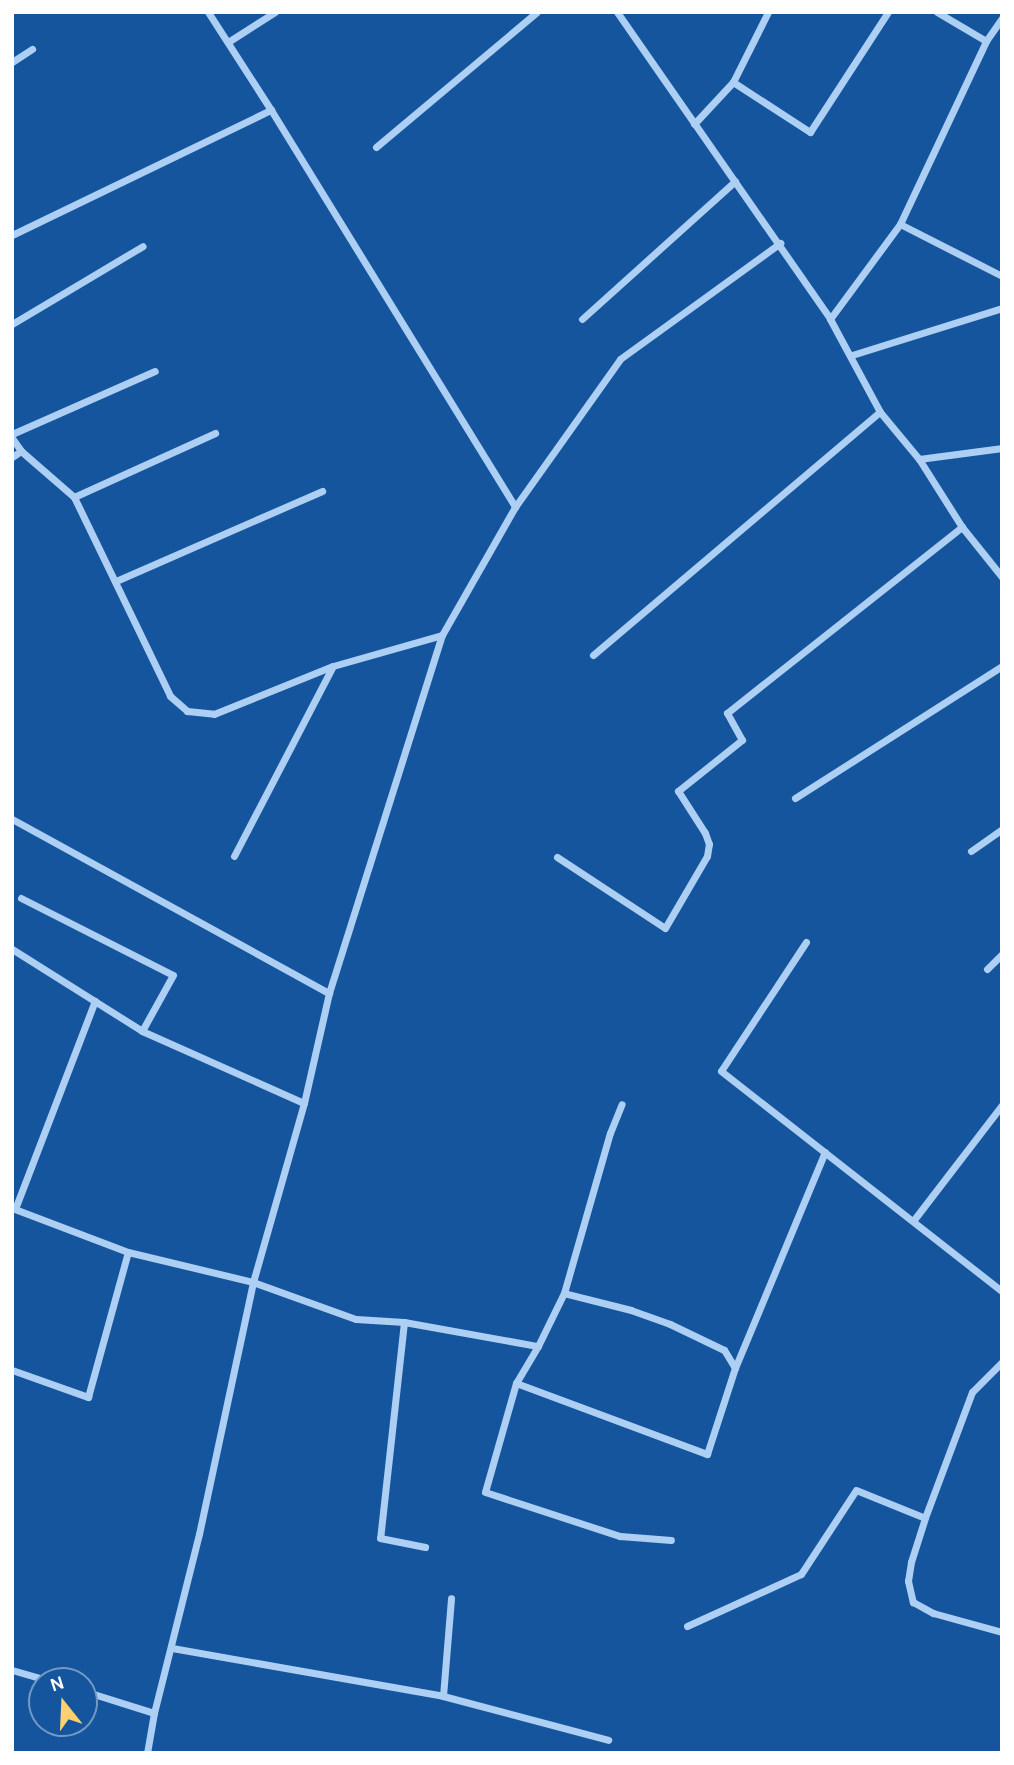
<!DOCTYPE html>
<html>
<head>
<meta charset="utf-8">
<style>
	body { margin:0 }
	#map { position:relative; width:1014px; height:1765px; overflow:hidden; background:#15559d; font-family:Karla,sans-serif }
	div>[style] { position:absolute }
	[style*='--x'] { left:calc(var(--x)*1px); top:calc(var(--y)*1px); width:calc(var(--w)*1px); rotate:calc(var(--a)*1deg) }
	.street>* { height:7px; margin:-3.5px; padding:0 3.5px; transform-origin:3.5px; border-radius:3.5px; background:#adcff3 }
	span { translate:-50% -50%; white-space:nowrap; text-align:center; line-height:1.15; -webkit-text-stroke:6px #15559d; paint-order:stroke }
	.frame { position:absolute; inset:0; border:14px solid #fff; pointer-events:none }
	.north { position:absolute; left:28px; top:1667px; width:70px; height:70px; box-sizing:border-box; background:#15559d; border:2px solid #7399c4; border-radius:50%; rotate:342deg; font-size:19px; font-weight:700; line-height:28px; text-align:center; color:#fff }
	.north::after { content:''; display:block; margin:auto; width:24px; height:32px; background:#ffd06f; clip-path:polygon(50% 0,100% 100%,50% 72%,0 100%) }
</style>
</head>
<body>
<div id="map">
	<div class="street">
		<div style="--x:617;--y:12;--w:374;--a:55.2"></div>
		<div style="--x:830;--y:319;--w:106;--a:61.7"></div>
		<div style="--x:880;--y:412;--w:61;--a:50.3"></div>
		<div style="--x:919;--y:459;--w:80;--a:57.7"></div>
		<div style="--x:962;--y:527;--w:64;--a:51.3"></div>
		<div style="--x:937;--y:12;--w:57;--a:30.6"></div>
		<div style="--x:228;--y:42;--w:56;--a:-32.6"></div>
		<div style="--x:12;--y:62;--w:24;--a:-33"></div>
		<div style="--x:733;--y:82;--w:92;--a:33"></div>
		<div style="--x:810;--y:132;--w:143;--a:-57"></div>
		<div style="--x:271;--y:110;--w:466;--a:58.4"></div>
		<div style="--x:694;--y:124;--w:57;--a:-47.1"></div>
		<div style="--x:733;--y:82;--w:78;--a:-63.4"></div>
		<div style="--x:376;--y:147;--w:210;--a:-40"></div>
		<div style="--x:900;--y:224;--w:114;--a:27"></div>
		<div style="--x:12;--y:235;--w:288;--a:-25.8"></div>
		<div style="--x:271;--y:110;--w:117;--a:-122.7"></div>
		<div style="--x:582;--y:319;--w:206;--a:-42"></div>
		<div style="--x:830;--y:319;--w:118;--a:-53.6"></div>
		<div style="--x:900;--y:224;--w:202;--a:-64.8"></div>
		<div style="--x:986;--y:41;--w:28;--a:-55"></div>
		<div style="--x:12;--y:324;--w:152;--a:-30.8"></div>
		<div style="--x:852;--y:355;--w:157;--a:-17.4"></div>
		<div style="--x:12;--y:434;--w:156;--a:-23.8"></div>
		<div style="--x:12;--y:438;--w:16;--a:55"></div>
		<div style="--x:21;--y:451;--w:70;--a:41"></div>
		<div style="--x:74;--y:497;--w:221;--a:64.2"></div>
		<div style="--x:170;--y:696;--w:23;--a:41"></div>
		<div style="--x:187;--y:711;--w:27;--a:6"></div>
		<div style="--x:214;--y:714;--w:128;--a:-22"></div>
		<div style="--x:333;--y:666;--w:113;--a:-15.9"></div>
		<div style="--x:12;--y:457;--w:11;--a:-34"></div>
		<div style="--x:919;--y:459;--w:84;--a:-7.5"></div>
		<div style="--x:74;--y:497;--w:155;--a:-24.4"></div>
		<div style="--x:116;--y:581;--w:225;--a:-23.6"></div>
		<div style="--x:593;--y:655;--w:376;--a:-40.3"></div>
		<div style="--x:795;--y:798;--w:246;--a:-32.5"></div>
		<div style="--x:12;--y:819;--w:362;--a:28.8"></div>
		<div style="--x:971;--y:851;--w:38;--a:-35"></div>
		<div style="--x:234;--y:856;--w:214;--a:-62.5"></div>
		<div style="--x:557;--y:857;--w:129;--a:33.3"></div>
		<div style="--x:665;--y:928;--w:83;--a:-59.7"></div>
		<div style="--x:707;--y:856;--w:12;--a:-81"></div>
		<div style="--x:709;--y:844;--w:12;--a:-110"></div>
		<div style="--x:705;--y:833;--w:50;--a:-122.7"></div>
		<div style="--x:678;--y:791;--w:82;--a:-38.6"></div>
		<div style="--x:742;--y:740;--w:31;--a:-119"></div>
		<div style="--x:727;--y:713;--w:300;--a:-38.4"></div>
		<div style="--x:21;--y:898;--w:170;--a:26.9"></div>
		<div style="--x:173;--y:975;--w:64;--a:119"></div>
		<div style="--x:806;--y:942;--w:154;--a:123.4"></div>
		<div style="--x:721;--y:1071;--w:357;--a:38.1"></div>
		<div style="--x:12;--y:949;--w:154;--a:32.2"></div>
		<div style="--x:142;--y:1031;--w:177;--a:24"></div>
		<div style="--x:987;--y:969;--w:21;--a:-45"></div>
		<div style="--x:12;--y:1208;--w:124;--a:20.8"></div>
		<div style="--x:128;--y:1252;--w:129;--a:13.5"></div>
		<div style="--x:253;--y:1282;--w:109;--a:19.8"></div>
		<div style="--x:356;--y:1319;--w:48;--a:3.6"></div>
		<div style="--x:404;--y:1322;--w:136;--a:10.2"></div>
		<div style="--x:538;--y:1346;--w:59;--a:-63.9"></div>
		<div style="--x:564;--y:1293;--w:166;--a:-74"></div>
		<div style="--x:610;--y:1133;--w:31;--a:-68"></div>
		<div style="--x:15;--y:1209;--w:223;--a:-69"></div>
		<div style="--x:913;--y:1221;--w:146;--a:-52.5"></div>
		<div style="--x:404;--y:1322;--w:217;--a:96.3"></div>
		<div style="--x:380;--y:1538;--w:46;--a:11.3"></div>
		<div style="--x:538;--y:1346;--w:43;--a:120.7"></div>
		<div style="--x:516;--y:1383;--w:113;--a:105.9"></div>
		<div style="--x:485;--y:1492;--w:142;--a:18.1"></div>
		<div style="--x:620;--y:1536;--w:51;--a:4.5"></div>
		<div style="--x:1002;--y:1362;--w:42;--a:135"></div>
		<div style="--x:972;--y:1392;--w:134;--a:110.5"></div>
		<div style="--x:925;--y:1518;--w:46;--a:107.7"></div>
		<div style="--x:911;--y:1562;--w:19;--a:99"></div>
		<div style="--x:908;--y:1581;--w:22;--a:77"></div>
		<div style="--x:913;--y:1602;--w:23;--a:29"></div>
		<div style="--x:933;--y:1613;--w:72;--a:15.4"></div>
		<div style="--x:735;--y:1368;--w:234;--a:-67.4"></div>
		<div style="--x:12;--y:1370;--w:81;--a:19.6"></div>
		<div style="--x:88;--y:1397;--w:150;--a:-74.6"></div>
		<div style="--x:516;--y:1383;--w:204;--a:20.4"></div>
		<div style="--x:707;--y:1454;--w:90;--a:-72"></div>
		<div style="--x:735;--y:1368;--w:21;--a:-121"></div>
		<div style="--x:724;--y:1350;--w:60;--a:-154.3"></div>
		<div style="--x:670;--y:1324;--w:41;--a:-160.3"></div>
		<div style="--x:631;--y:1310;--w:69;--a:-165.8"></div>
		<div style="--x:687;--y:1626;--w:125;--a:-24.5"></div>
		<div style="--x:801;--y:1574;--w:100;--a:-56.8"></div>
		<div style="--x:856;--y:1490;--w:74;--a:22.1"></div>
		<div style="--x:172;--y:1648;--w:275;--a:10"></div>
		<div style="--x:443;--y:1696;--w:171;--a:14.9"></div>
		<div style="--x:12;--y:1670;--w:40;--a:16"></div>
		<div style="--x:84;--y:1691;--w:73;--a:17.4"></div>
		<div style="--x:443;--y:1696;--w:98;--a:-85.3"></div>
		<div style="--x:147;--y:1753;--w:41;--a:-80.1"></div>
		<div style="--x:154;--y:1713;--w:185;--a:-75.9"></div>
		<div style="--x:199;--y:1534;--w:258;--a:-77.9"></div>
		<div style="--x:253;--y:1282;--w:186;--a:-74.1"></div>
		<div style="--x:304;--y:1103;--w:113;--a:-77.2"></div>
		<div style="--x:329;--y:993;--w:375;--a:-72.5"></div>
		<div style="--x:442;--y:635;--w:147;--a:-60.3"></div>
		<div style="--x:515;--y:507;--w:181;--a:-54.6"></div>
		<div style="--x:620;--y:359;--w:198;--a:-35.9"></div>
	</div>
	<div class="frame"></div>
	<div class="north">N</div>
</div>
</body>
</html>
